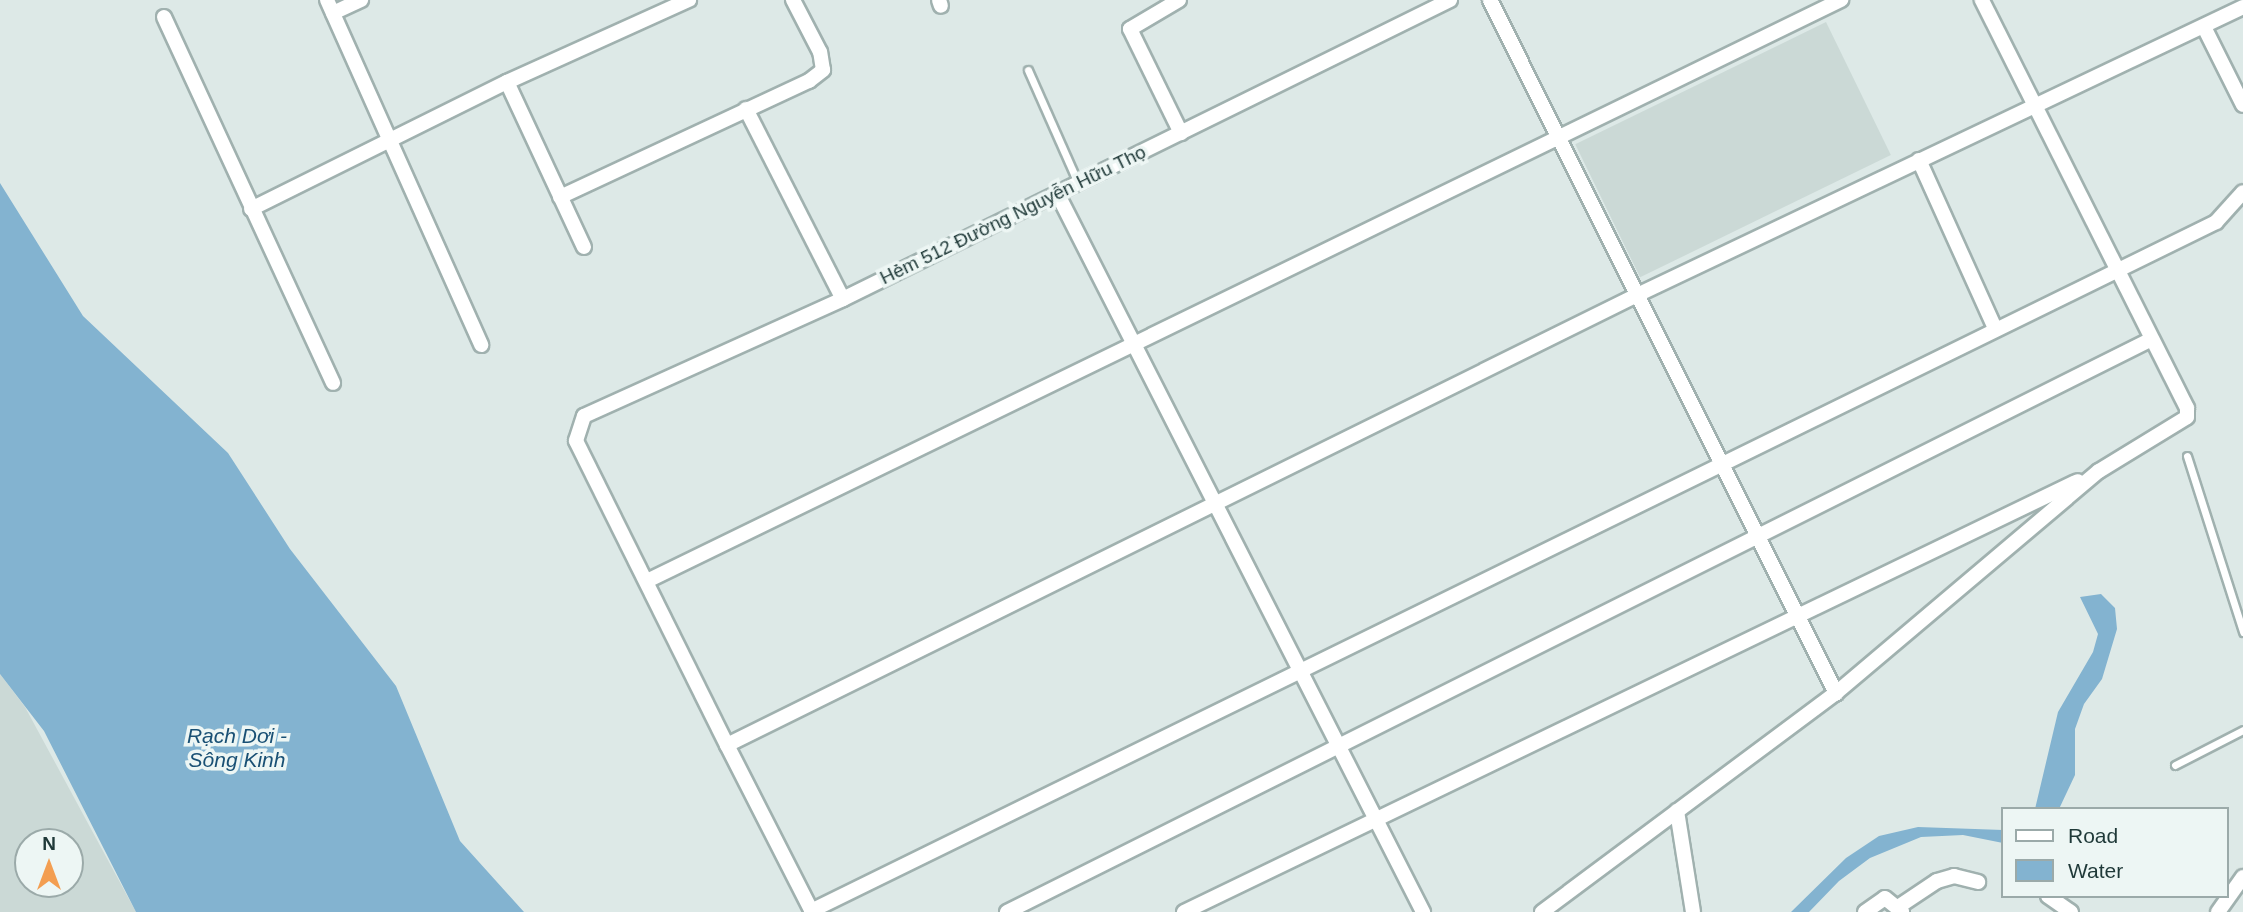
<!DOCTYPE html>
<html>
<head>
<meta charset="utf-8">
<style>
	body { margin:0 }
	#map { position:relative; width:2243px; height:912px; overflow:hidden; background:#dde9e7; font-family:Arial,sans-serif }
	div>[style] { position:absolute }
	[style*='--x'] { left:calc(var(--x)*1px); top:calc(var(--y)*1px); width:calc(var(--w)*1px); rotate:calc(var(--a)*1deg) }
	.built>* { inset:0; background:#cbd9d6; transform-origin:0 0 }
	.water>* { inset:0; background:#83b3d0 }
	.roads { filter:drop-shadow(2px 0 #a0b1af) drop-shadow(-2px 0 #a0b1af) drop-shadow(0 2px #a0b1af) drop-shadow(0 -2px #a0b1af) }
	.service>* { height:7px; margin:-3.5px; padding:0 3.5px; transform-origin:3.5px; border-radius:3.5px; background:#fff }
	.minor>* { height:14px; margin:-7px; padding:0 7px; transform-origin:7px; border-radius:7px; background:#fff }
	span { translate:-50% -50%; white-space:nowrap; text-align:center; line-height:1.15; -webkit-text-stroke:7px #edf6f4; paint-order:stroke }
	.street-label { font-size:19px; color:#1f3938 }
	.water-label { font-size:21px; color:#195074; font-style:italic }
	.legend { position:absolute; left:2001px; top:807px; width:228px; height:91px; box-sizing:border-box; background:#edf6f4; border:2px solid #9baaa9; margin:0; padding:9px 12px; list-style:none; font-size:21px; color:#1f3938 }
	.legend li { display:flex; align-items:center; gap:14px; height:35px }
	.legend b { width:35px; border:2px solid #9baaa9 }
	.north { position:absolute; left:14px; top:828px; width:70px; height:70px; box-sizing:border-box; background:#edf6f4; border:2px solid #9baaa9; border-radius:50%; rotate:0deg; font-size:19px; font-weight:700; line-height:28px; text-align:center; color:#1f3938 }
	.north::after { content:''; display:block; margin:auto; width:24px; height:32px; background:#f39e51; clip-path:polygon(50% 0,100% 100%,50% 72%,0 100%) }
</style>
</head>
<body>
<div id="map">
	<div class="built">
		<div style="left:1826px;top:22px;width:148px;height:279px;rotate:64deg"></div>
		<div style="clip-path:polygon(evenodd,0 674px,25px 707px,136px 912px,0 912px,0 674px,28px 842px,70px 842px,70px 884px,28px 884px,28px 842px)"></div>
	</div>
	<div class="water">
		<div style="clip-path:polygon(0 183px,83px 316px,228px 453px,290px 549px,396px 686px,460px 841px,524px 912px,136px 912px,44px 731px,0 674px)"></div>
		<div style="clip-path:polygon(2101px 594px,2115px 608px,2117px 629px,2102px 679px,2084px 704px,2075px 729px,2075px 775px,2059px 809px,2035px 809px,2058px 712px,2093px 652px,2098px 634px,2080px 597px)"></div>
		<div style="clip-path:polygon(1918px 827px,2003px 830px,2003px 843px,1963px 835px,1921px 837px,1870px 858px,1839px 881px,1809px 912px,1791px 912px,1846px 858px,1879px 836px)"></div>
	</div>
	<div class="roads">
		<div class="service">
			<div style="--x:1028;--y:70;--w:124;--a:66.1"></div>
			<div style="--x:2187;--y:456;--w:185;--a:72.3"></div>
			<div style="--x:2175;--y:765;--w:76;--a:-27.2"></div>
		</div>
		<div class="minor">
			<div style="--x:327;--y:0;--w:378;--a:65.9"></div>
			<div style="--x:939;--y:0;--w:6;--a:72"></div>
			<div style="--x:1179;--y:0;--w:57;--a:149.4"></div>
			<div style="--x:1130;--y:29;--w:116;--a:63.9"></div>
			<div style="--x:1450;--y:0;--w:677;--a:153.78"></div>
			<div style="--x:843;--y:299;--w:284;--a:155.7"></div>
			<div style="--x:584;--y:416;--w:26;--a:108"></div>
			<div style="--x:576;--y:441;--w:339;--a:63.6"></div>
			<div style="--x:727;--y:745;--w:1013;--a:-26.31"></div>
			<div style="--x:1635;--y:296;--w:673;--a:-25.42"></div>
			<div style="--x:1490;--y:0;--w:775;--a:63.47"></div>
			<div style="--x:333;--y:13;--w:31;--a:-25"></div>
			<div style="--x:164;--y:17;--w:403;--a:65.2"></div>
			<div style="--x:2204;--y:27;--w:87;--a:63.4"></div>
			<div style="--x:507;--y:82;--w:182;--a:65"></div>
			<div style="--x:746;--y:109;--w:213;--a:63"></div>
			<div style="--x:1919;--y:160;--w:184;--a:65.7"></div>
			<div style="--x:1057;--y:193;--w:807;--a:63.02"></div>
			<div style="--x:560;--y:197;--w:275;--a:-25"></div>
			<div style="--x:809;--y:81;--w:18;--a:-38"></div>
			<div style="--x:823;--y:70;--w:18;--a:-99"></div>
			<div style="--x:820;--y:52;--w:59;--a:-117.4"></div>
			<div style="--x:251;--y:209;--w:286;--a:-26.4"></div>
			<div style="--x:507;--y:82;--w:200;--a:-24.3"></div>
			<div style="--x:649;--y:580;--w:1326;--a:-25.95"></div>
			<div style="--x:727;--y:745;--w:187;--a:63"></div>
			<div style="--x:1677;--y:811;--w:102;--a:81"></div>
			<div style="--x:2048;--y:896;--w:28;--a:35"></div>
			<div style="--x:1898;--y:907;--w:47;--a:-33.7"></div>
			<div style="--x:1937;--y:881;--w:18;--a:-16"></div>
			<div style="--x:1954;--y:876;--w:25;--a:14"></div>
			<div style="--x:811;--y:911;--w:1565;--a:-26.12"></div>
			<div style="--x:2216;--y:222;--w:40;--a:-48"></div>
			<div style="--x:1007;--y:912;--w:1278;--a:-26.59"></div>
			<div style="--x:1184;--y:912;--w:992;--a:-25.74"></div>
			<div style="--x:1542;--y:912;--w:367;--a:-36.7"></div>
			<div style="--x:1836;--y:693;--w:344;--a:-40.2"></div>
			<div style="--x:2099;--y:471;--w:103;--a:-31.5"></div>
			<div style="--x:2187;--y:417;--w:9;--a:-90"></div>
			<div style="--x:2187;--y:408;--w:457;--a:-116.7"></div>
			<div style="--x:1865;--y:912;--w:24;--a:-35"></div>
			<div style="--x:1885;--y:898;--w:22;--a:39"></div>
			<div style="--x:2218;--y:912;--w:43;--a:-54.5"></div>
		</div>
	</div>
	<div class="street-label">
		<span style="left:1013px;top:215px;rotate:-26deg">Hẻm 512 Đường Nguyễn Hữu Thọ</span>
	</div>
	<div class="water-label">
		<span style="left:237px;top:748px">Rạch Dơi -<br>Sông Kinh</span>
	</div>
	<ul class="legend">
	<li><b style="height:9px;background:#fff"></b>Road</li>
	<li><b style="height:19px;background:#83b3d0"></b>Water</li>
	</ul>
	<div class="north">N</div>
</div>
</body>
</html>
